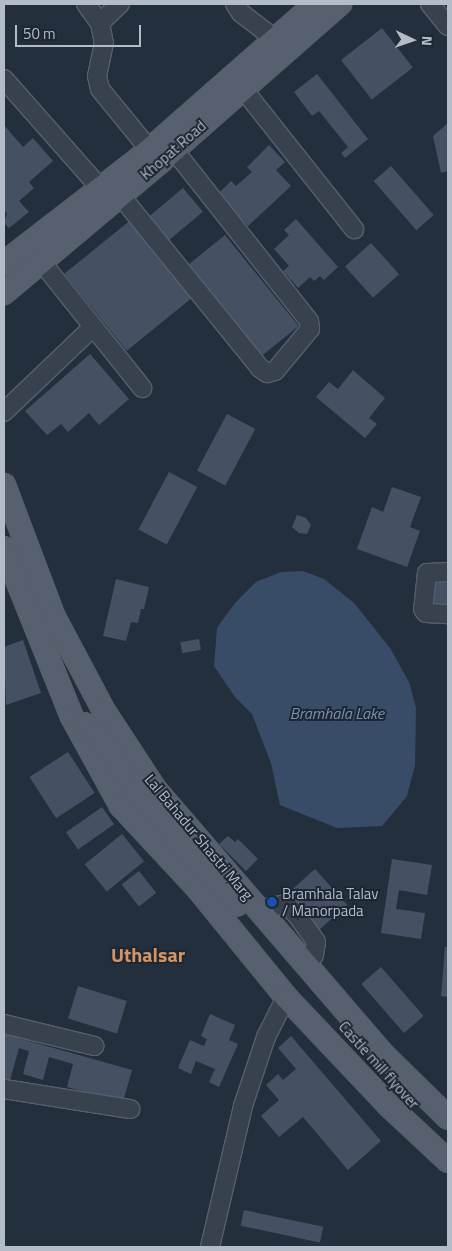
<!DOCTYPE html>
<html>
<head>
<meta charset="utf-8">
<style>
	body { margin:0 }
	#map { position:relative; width:452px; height:1251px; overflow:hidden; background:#242f3e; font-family:"Titillium Web",sans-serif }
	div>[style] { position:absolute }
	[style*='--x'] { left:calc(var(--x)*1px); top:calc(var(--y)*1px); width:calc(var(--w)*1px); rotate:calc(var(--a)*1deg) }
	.water>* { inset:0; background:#394c67 }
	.building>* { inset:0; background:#455162; transform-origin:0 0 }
	.roads { filter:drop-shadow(1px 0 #565f6c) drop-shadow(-1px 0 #565f6c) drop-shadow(0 1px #565f6c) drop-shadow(0 -1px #565f6c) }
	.minor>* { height:18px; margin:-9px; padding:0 9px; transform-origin:9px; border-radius:9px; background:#38414e }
	.major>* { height:22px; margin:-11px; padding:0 11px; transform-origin:11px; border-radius:11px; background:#56606e }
	.dots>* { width:14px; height:14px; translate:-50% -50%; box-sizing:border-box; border:2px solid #1d2633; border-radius:50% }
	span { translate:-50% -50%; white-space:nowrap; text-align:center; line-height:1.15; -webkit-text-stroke:4px #1d2633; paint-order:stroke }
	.street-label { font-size:15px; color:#b4bcc9 }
	.poi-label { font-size:15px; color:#b4bcc9 }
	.left { translate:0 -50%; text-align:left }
	.water-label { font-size:16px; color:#7c92b1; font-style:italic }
	.district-label { font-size:20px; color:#d59563; font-weight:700 }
	.frame { position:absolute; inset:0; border:5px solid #b4bcc9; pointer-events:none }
	.north { position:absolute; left:387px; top:15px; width:50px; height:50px; -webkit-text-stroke:4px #1d2633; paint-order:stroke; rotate:93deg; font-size:14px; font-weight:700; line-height:20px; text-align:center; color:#b4bcc9 }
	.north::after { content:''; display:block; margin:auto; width:18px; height:22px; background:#b4bcc9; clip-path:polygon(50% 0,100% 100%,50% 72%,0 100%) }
	.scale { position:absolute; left:15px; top:25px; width:126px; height:22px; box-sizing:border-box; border:2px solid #b4bcc9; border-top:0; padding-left:6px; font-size:15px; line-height:18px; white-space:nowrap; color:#b4bcc9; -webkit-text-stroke:4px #1d2633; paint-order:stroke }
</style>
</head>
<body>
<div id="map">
	<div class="water">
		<div style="clip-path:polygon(303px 571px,324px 579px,354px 603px,390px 648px,409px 682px,416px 708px,415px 765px,407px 796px,382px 826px,337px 828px,280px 805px,271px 763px,252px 714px,235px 697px,214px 666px,217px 628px,235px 603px,256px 582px,281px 572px)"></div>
	</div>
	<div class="building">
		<div style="left:382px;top:28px;width:50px;height:52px;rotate:52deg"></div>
		<div style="clip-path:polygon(317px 74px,368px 139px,345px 158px,341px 153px,348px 147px,319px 111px,312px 116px,294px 92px)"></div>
		<div style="clip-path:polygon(448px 123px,448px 171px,441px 173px,433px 136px)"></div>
		<div style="clip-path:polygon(4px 125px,23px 147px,33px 138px,53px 161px,29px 182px,34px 188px,19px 201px,29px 212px,9px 228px,4px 223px,7px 214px,4px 210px)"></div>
		<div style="clip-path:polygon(269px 145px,285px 162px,276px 170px,291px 186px,248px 226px,231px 208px,225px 214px,212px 200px,231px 181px,236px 186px,252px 172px,247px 167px)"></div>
		<div style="left:391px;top:166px;width:65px;height:23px;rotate:49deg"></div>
		<div style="left:183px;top:188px;width:31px;height:48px;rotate:50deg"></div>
		<div style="left:132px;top:219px;width:99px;height:87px;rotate:51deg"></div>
		<div style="clip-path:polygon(296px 219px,338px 267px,324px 280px,320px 276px,314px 281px,310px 277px,298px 288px,283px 271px,289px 266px,274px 249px,289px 235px,284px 230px)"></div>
		<div style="left:225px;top:235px;width:117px;height:52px;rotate:51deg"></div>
		<div style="left:371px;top:243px;width:42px;height:35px;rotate:48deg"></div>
		<div style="clip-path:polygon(90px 354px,129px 399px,99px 425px,89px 413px,68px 432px,61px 424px,47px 435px,25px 411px)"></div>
		<div style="clip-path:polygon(353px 370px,385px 398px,369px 418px,377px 424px,365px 438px,316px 397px,329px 382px,338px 389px)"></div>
		<div style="left:227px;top:414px;width:32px;height:64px;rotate:28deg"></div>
		<div style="left:169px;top:472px;width:32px;height:65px;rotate:28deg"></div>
		<div style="clip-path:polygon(392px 487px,421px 497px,410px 527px,420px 531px,407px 567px,357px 549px,372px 507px,383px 512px)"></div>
		<div style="clip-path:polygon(297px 515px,306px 518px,311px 525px,307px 534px,299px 533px,292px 527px)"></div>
		<div style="clip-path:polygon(432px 573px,448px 574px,448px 611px,430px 609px)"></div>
		<div style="clip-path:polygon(116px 579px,149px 587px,144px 609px,141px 609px,138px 623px,131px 622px,126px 641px,103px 636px)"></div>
		<div style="left:199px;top:639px;width:11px;height:19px;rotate:80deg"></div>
		<div style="clip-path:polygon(23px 640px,41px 693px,6px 705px,4px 647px)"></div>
		<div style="left:68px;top:752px;width:49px;height:46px;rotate:57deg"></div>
		<div style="left:102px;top:807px;width:21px;height:44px;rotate:55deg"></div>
		<div style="left:122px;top:834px;width:35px;height:48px;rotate:51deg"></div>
		<div style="clip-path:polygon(228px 836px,235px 842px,238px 839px,258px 859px,246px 871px,219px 844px)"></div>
		<div style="clip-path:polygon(392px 859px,432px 865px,427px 895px,399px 890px,396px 909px,425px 913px,421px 939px,381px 933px)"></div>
		<div style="left:315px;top:869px;width:48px;height:42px;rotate:48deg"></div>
		<div style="left:139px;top:871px;width:28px;height:22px;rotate:52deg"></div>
		<div style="clip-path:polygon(445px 947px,448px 947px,448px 997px,441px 996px)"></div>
		<div style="left:381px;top:967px;width:65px;height:26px;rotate:49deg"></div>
		<div style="left:78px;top:986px;width:51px;height:34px;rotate:17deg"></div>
		<div style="clip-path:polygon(210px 1014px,235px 1025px,229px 1040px,238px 1044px,219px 1087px,209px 1082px,215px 1069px,196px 1061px,191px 1074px,178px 1068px,190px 1040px,204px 1046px,207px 1039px,201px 1036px)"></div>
		<div style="clip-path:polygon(4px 1034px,132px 1070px,123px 1102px,67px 1087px,73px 1064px,49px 1057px,43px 1080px,23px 1074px,29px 1051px,19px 1048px,9px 1084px,4px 1082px)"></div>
		<div style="clip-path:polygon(291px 1036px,381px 1141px,348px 1170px,303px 1117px,279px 1137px,261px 1116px,279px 1100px,266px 1085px,278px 1074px,283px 1080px,296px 1069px,278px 1048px)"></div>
		<div style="left:244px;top:1210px;width:81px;height:16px;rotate:12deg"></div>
	</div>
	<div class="roads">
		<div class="minor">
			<div style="--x:86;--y:4;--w:24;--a:54"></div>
			<div style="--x:100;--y:23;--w:20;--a:79"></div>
			<div style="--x:104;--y:43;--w:34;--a:102"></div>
			<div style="--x:97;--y:76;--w:13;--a:77"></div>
			<div style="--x:100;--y:89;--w:90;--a:50.8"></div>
			<div style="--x:235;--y:4;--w:11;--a:56"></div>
			<div style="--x:241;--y:13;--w:43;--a:37.4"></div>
			<div style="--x:430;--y:4;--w:28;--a:51"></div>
			<div style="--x:100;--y:23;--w:28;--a:-44"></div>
			<div style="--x:4;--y:79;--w:157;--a:48.6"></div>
			<div style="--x:243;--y:89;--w:179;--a:51.6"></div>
			<div style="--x:120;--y:195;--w:223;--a:51"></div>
			<div style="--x:260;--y:368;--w:9;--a:36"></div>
			<div style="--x:267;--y:373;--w:8;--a:-14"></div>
			<div style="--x:275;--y:371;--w:55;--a:-50.2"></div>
			<div style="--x:310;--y:329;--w:8;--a:-97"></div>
			<div style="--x:309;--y:321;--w:218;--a:-128.3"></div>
			<div style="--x:40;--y:260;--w:164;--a:51.4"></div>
			<div style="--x:4;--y:412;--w:123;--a:-43.7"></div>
			<div style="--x:448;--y:572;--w:21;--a:177"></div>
			<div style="--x:427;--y:573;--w:36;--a:96"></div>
			<div style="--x:423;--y:609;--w:5;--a:53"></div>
			<div style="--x:426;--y:613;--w:22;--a:3"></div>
			<div style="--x:260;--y:909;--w:25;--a:-11"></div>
			<div style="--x:285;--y:904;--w:15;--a:42"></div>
			<div style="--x:296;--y:914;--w:34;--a:54"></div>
			<div style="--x:316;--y:942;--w:13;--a:99"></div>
			<div style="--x:314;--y:955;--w:12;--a:125"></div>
			<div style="--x:4;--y:1024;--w:93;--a:13.7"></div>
			<div style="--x:4;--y:1089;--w:128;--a:9"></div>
			<div style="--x:210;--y:1247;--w:145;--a:-76.8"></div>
			<div style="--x:243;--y:1106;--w:73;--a:-71.6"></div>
			<div style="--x:266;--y:1037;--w:45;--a:-63.4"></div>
		</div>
		<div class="major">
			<div style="--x:4;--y:263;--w:172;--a:-37.7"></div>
			<div style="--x:140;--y:158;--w:233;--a:-41.3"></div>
			<div style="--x:4;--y:293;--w:204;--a:-40"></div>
			<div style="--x:160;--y:162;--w:240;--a:-41.3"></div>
			<div style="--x:4;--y:485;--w:141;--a:69.3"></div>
			<div style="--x:54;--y:617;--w:106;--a:62"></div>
			<div style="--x:104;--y:711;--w:93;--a:56.8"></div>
			<div style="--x:155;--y:789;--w:352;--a:49.3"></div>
			<div style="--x:385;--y:1056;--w:88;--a:44.5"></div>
			<div style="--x:4;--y:548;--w:182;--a:68.1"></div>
			<div style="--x:72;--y:717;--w:102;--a:61.2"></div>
			<div style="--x:121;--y:806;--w:113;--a:47.1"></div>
			<div style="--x:198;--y:889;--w:139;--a:50.8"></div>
			<div style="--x:286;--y:997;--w:149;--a:46.6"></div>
			<div style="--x:388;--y:1105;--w:82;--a:43"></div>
			<div style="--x:84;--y:724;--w:17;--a:36"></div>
			<div style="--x:98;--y:734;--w:69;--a:56.3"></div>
			<div style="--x:136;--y:791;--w:152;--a:48.5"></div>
		</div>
	</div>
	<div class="dots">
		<div style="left:272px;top:902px;background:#1a4fb4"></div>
	</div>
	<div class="street-label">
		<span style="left:173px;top:150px;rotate:-41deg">Khopat Road</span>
		<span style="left:199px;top:837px;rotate:50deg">Lal Bahadur Shastri Marg</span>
		<span style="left:379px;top:1065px;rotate:48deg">Castle mill flyover</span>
	</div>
	<div class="poi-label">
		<span class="left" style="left:282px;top:902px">Bramhala Talav<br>/ Manorpada</span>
	</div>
	<div class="water-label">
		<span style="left:337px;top:713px">Bramhala Lake</span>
	</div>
	<div class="district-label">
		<span style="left:148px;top:954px">Uthalsar</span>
	</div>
	<div class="frame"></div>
	<div class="north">N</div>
	<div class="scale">50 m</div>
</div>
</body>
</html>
